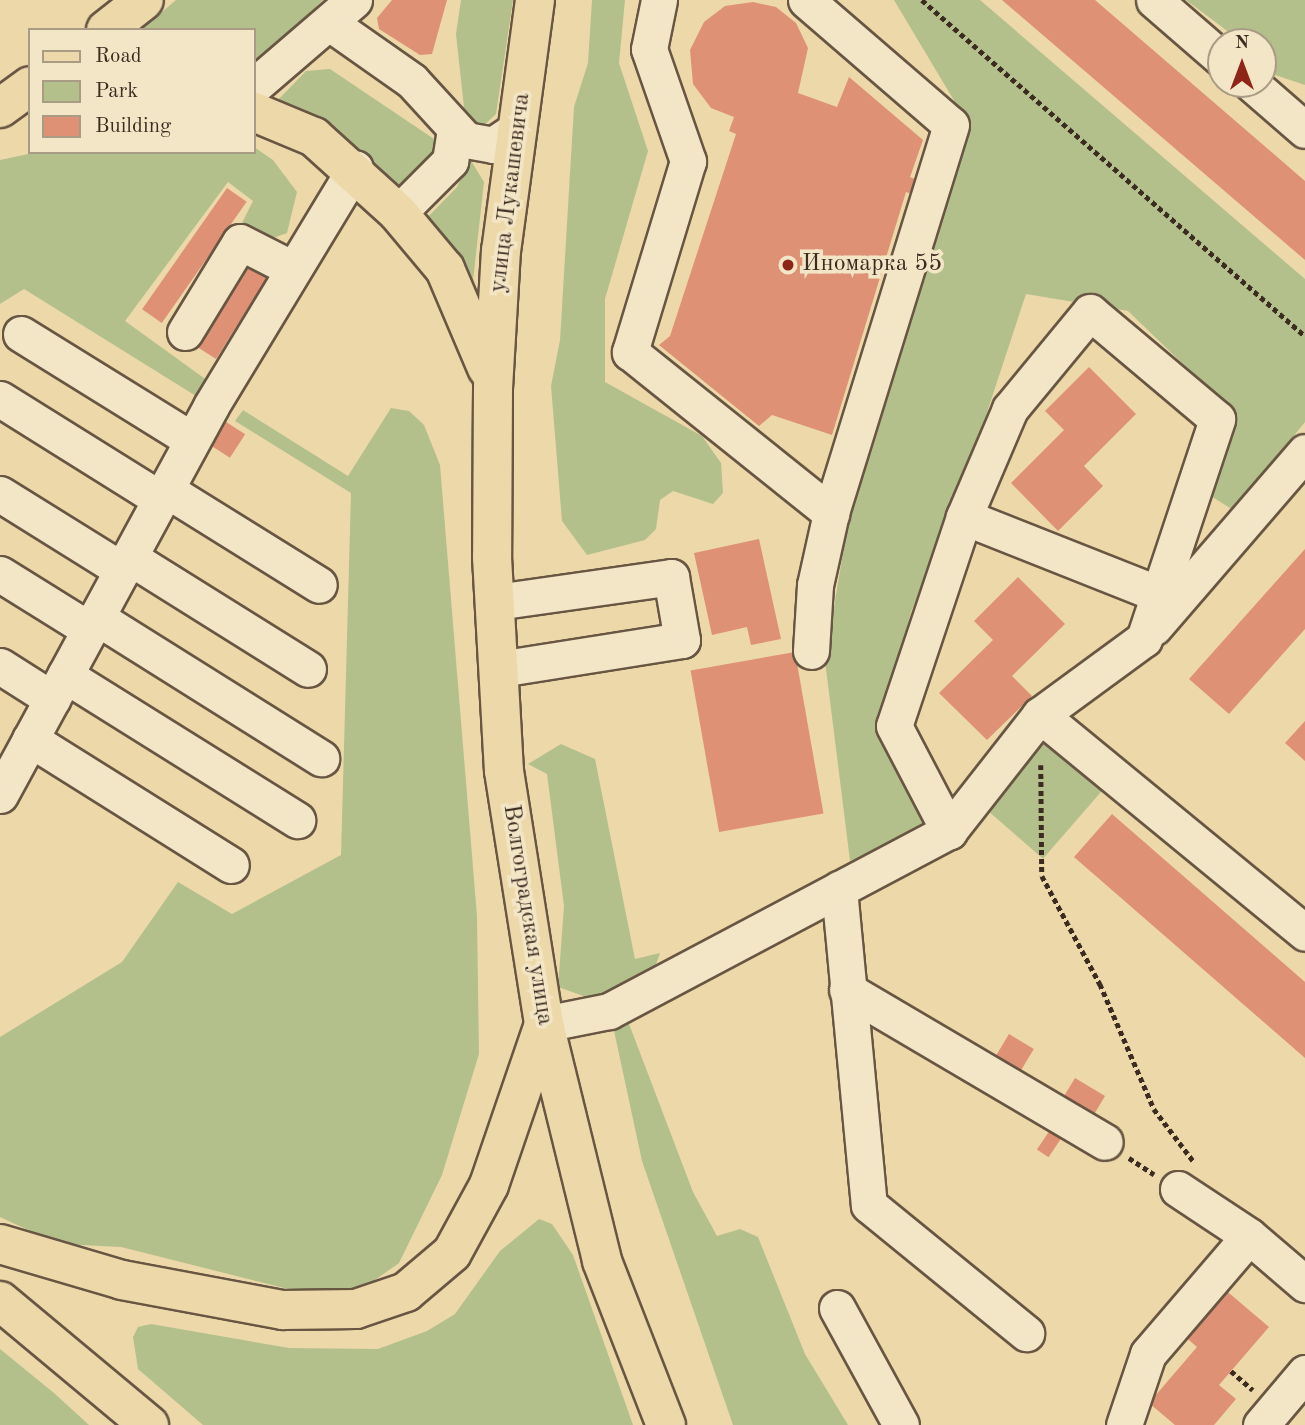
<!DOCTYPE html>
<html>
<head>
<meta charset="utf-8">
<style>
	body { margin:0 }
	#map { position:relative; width:1305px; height:1425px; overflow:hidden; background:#edd8a9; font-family:"Old Standard TT",serif }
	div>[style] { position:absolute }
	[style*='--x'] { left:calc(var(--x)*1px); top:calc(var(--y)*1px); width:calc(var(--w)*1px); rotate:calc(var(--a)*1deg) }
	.green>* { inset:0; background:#b3c08c; transform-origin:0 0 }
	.building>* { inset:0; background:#de9175; transform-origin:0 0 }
	.path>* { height:4.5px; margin-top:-2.25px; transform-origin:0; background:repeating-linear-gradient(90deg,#3c2b21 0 5px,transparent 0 8.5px) }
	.roads { filter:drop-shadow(2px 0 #685643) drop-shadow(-2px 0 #685643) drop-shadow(0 2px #685643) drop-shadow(0 -2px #685643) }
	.minor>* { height:35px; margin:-17.5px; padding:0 17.5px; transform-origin:17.5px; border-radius:17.5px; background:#f3e6c7 }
	.major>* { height:38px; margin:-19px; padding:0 19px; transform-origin:19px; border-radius:19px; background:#edd8a9 }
	.dots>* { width:19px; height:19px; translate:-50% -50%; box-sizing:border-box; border:4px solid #f3e6c7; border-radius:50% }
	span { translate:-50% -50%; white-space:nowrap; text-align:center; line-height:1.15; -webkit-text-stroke:7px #f3e6c7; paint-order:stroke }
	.street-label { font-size:24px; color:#3c2b21 }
	.poi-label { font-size:24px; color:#3c2b21 }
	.left { translate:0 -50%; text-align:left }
	.legend { position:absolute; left:28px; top:28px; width:228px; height:126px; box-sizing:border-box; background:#f3e6c7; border:2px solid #aa9b85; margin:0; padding:9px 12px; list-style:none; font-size:21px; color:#3c2b21 }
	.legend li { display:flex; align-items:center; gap:14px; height:35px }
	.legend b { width:35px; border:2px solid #aa9b85 }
	.north { position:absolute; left:1207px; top:28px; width:70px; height:70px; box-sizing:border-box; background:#f3e6c7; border:2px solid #aa9b85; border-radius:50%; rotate:0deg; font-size:19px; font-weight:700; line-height:28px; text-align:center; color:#3c2b21 }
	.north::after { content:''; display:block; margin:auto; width:24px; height:32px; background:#8f2418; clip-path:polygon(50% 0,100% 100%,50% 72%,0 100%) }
</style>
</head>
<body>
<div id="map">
	<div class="green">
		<div style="clip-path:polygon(176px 0,323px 0,254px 70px,254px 30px,141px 30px)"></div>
		<div style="clip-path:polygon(461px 0,513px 0,496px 114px,479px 130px,465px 117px,456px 34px)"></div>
		<div style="clip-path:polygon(592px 0,625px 0,619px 63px,648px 151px,605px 299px,605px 382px,702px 436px,721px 463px,723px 493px,713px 504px,673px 491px,660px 500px,656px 529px,645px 540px,587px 555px,562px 521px,551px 386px,560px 340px,574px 107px,588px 63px)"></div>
		<div style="clip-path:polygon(894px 0,980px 0,1305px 279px,1305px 422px,1233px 510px,1211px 496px,1236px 415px,1128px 311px,1026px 294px,965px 479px,911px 612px,882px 721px,933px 822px,850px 861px,825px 661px,850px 511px,968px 124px)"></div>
		<div style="clip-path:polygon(1186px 0,1305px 0,1305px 85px,1263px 71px,1263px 42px,1242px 42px)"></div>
		<div style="clip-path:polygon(330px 69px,437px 141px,435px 159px,395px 194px,272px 106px,306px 71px)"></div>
		<div style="clip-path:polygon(254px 147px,273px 160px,297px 192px,287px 233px,262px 242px,239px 229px,253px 201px,228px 182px,125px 321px,208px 381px,196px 396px,24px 289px,0 304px,0 160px,38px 152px,254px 152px)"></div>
		<div style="clip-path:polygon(470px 159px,484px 182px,471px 299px,419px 226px,457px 187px)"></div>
		<div style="clip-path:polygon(391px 408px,409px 411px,424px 425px,440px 465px,477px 916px,479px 1054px,442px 1175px,399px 1263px,365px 1287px,320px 1297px,121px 1247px,61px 1244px,15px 1224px,0 1217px,0 1037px,122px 962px,178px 882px,232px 914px,341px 855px,351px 493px,235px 421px,243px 410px,348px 476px)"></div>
		<div style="left:1041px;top:739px;width:80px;height:89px;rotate:41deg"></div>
		<div style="clip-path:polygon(561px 744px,595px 759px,635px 959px,660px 953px,654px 970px,592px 999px,558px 987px,564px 906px,547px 774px,528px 764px)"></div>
		<div style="clip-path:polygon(626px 1016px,693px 1192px,717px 1236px,740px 1229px,758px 1237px,805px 1354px,848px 1425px,733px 1425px,642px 1161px,613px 1026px)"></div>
		<div style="clip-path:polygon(539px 1219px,552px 1224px,573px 1255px,633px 1425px,203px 1425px,138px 1369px,133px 1337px,138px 1327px,151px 1324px,289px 1348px,378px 1349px,427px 1331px,455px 1314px,500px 1251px)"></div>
		<div style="clip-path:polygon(0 1349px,54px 1393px,89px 1425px,0 1425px)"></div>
	</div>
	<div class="building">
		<div style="clip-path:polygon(392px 0,447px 0,432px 54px,420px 55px,379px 29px,377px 18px)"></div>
		<div style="clip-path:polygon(1002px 0,1095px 0,1305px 181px,1305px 260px)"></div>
		<div style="clip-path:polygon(753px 2px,776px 7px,796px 23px,808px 48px,798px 93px,837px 107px,849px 77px,923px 140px,910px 177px,917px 180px,912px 194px,906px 192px,832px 435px,772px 415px,759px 426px,659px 345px,670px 336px,736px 134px,729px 131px,734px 117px,711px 108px,693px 84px,690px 50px,704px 22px,725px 6px)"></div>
		<div style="left:227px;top:188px;width:24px;height:148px;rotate:35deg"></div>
		<div style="left:246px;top:262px;width:26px;height:98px;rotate:32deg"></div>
		<div style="clip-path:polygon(1089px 367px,1136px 414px,1084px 466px,1103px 486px,1058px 531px,1011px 483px,1064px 430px,1045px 411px)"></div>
		<div style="left:220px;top:418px;width:30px;height:28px;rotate:33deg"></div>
		<div style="clip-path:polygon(759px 539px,781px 639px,751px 645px,747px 627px,712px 635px,694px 553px)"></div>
		<div style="clip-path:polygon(1305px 549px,1305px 629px,1229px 714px,1189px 679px)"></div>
		<div style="clip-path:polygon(1018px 577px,1065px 624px,1012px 676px,1032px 696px,987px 740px,939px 693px,993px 640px,974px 621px)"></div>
		<div style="left:795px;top:652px;width:164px;height:106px;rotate:80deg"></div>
		<div style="clip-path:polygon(1305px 721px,1305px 761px,1285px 743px)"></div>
		<div style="clip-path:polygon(1112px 814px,1305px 982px,1305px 1058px,1074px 857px)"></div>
		<div style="left:1009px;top:1034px;width:29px;height:29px;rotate:31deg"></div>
		<div style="left:1075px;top:1078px;width:35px;height:29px;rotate:31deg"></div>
		<div style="left:1052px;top:1127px;width:14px;height:27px;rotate:34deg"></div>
		<div style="clip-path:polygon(1216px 1282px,1269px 1327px,1219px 1385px,1236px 1399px,1214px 1425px,1175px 1425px,1149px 1403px,1197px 1347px,1176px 1329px)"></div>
	</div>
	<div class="path">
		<div style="--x:922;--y:0;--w:509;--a:41.26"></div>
		<div style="--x:1041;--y:765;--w:111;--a:89.5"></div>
		<div style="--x:1042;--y:876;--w:123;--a:61.8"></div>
		<div style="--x:1100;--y:984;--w:136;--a:66.6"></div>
		<div style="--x:1154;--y:1109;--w:66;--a:53"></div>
		<div style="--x:1129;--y:1158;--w:30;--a:33"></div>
		<div style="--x:1231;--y:1371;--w:29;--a:41"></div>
	</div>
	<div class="roads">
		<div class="minor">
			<div style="--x:659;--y:0;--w:50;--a:101.5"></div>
			<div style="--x:649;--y:49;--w:119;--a:70.8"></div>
			<div style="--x:688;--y:161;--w:200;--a:106.9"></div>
			<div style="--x:630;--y:352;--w:258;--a:38.7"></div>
			<div style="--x:806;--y:0;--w:191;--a:40.8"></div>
			<div style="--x:951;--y:125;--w:406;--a:107.2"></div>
			<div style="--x:831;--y:513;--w:74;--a:102.5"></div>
			<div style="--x:815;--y:585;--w:66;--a:93.5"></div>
			<div style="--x:1154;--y:0;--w:89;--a:40.9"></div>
			<div style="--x:331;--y:24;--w:99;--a:35.1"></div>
			<div style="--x:412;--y:81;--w:80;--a:47.5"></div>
			<div style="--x:466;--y:140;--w:27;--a:10"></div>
			<div style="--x:493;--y:145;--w:30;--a:-34"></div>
			<div style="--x:1252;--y:84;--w:70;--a:41"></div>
			<div style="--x:254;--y:86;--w:132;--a:-40.7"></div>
			<div style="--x:398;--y:213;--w:74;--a:-45"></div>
			<div style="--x:450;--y:161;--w:30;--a:-81"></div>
			<div style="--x:185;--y:332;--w:105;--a:-58.6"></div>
			<div style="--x:240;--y:242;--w:59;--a:27"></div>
			<div style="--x:21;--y:334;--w:201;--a:31.8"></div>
			<div style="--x:0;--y:399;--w:189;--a:32"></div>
			<div style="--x:165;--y:489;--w:181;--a:31.9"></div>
			<div style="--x:0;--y:494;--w:144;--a:31.9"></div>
			<div style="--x:964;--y:517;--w:209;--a:21.6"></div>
			<div style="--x:129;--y:557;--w:211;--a:32"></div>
			<div style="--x:0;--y:574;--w:106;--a:31.9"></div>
			<div style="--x:496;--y:602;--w:177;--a:-8.1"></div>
			<div style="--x:671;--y:577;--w:64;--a:80.1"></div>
			<div style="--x:682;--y:640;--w:186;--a:171"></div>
			<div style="--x:96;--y:617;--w:266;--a:32.1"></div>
			<div style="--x:1154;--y:627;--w:231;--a:-49.2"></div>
			<div style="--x:0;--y:666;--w:62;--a:32.4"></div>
			<div style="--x:65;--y:675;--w:274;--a:32"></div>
			<div style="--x:1040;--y:715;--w:343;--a:39.4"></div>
			<div style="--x:30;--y:739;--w:237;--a:32.1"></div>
			<div style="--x:0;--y:795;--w:443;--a:-61.5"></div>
			<div style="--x:211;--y:406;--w:278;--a:-58.8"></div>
			<div style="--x:839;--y:889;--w:317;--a:84.6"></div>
			<div style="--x:869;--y:1205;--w:203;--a:39.2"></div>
			<div style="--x:847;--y:990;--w:299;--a:30.5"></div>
			<div style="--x:544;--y:1024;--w:66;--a:-11.3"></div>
			<div style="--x:609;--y:1011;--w:385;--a:-27.9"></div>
			<div style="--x:949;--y:831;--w:147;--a:-51.9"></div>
			<div style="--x:1040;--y:715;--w:129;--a:-36.2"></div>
			<div style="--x:1144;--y:639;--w:232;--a:-71.6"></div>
			<div style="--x:1217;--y:419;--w:166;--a:-139.9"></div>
			<div style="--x:1090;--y:312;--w:126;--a:129.5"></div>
			<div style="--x:1010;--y:409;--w:117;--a:113.1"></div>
			<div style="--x:964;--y:517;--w:220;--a:108.5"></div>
			<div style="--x:894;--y:726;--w:119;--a:62.4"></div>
			<div style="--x:1178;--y:1189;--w:85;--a:33.5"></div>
			<div style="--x:1249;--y:1236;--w:74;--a:40.6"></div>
			<div style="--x:837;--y:1308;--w:133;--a:61.3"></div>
			<div style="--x:1124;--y:1425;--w:75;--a:-71.3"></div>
			<div style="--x:1148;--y:1354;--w:155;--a:-49.4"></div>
			<div style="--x:1261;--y:1425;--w:68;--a:-49.8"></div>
		</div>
		<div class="major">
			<div style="--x:535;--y:0;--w:252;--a:97.7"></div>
			<div style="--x:501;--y:250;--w:137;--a:93.3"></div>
			<div style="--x:493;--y:387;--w:170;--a:90.3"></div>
			<div style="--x:492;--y:557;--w:214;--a:86.8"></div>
			<div style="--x:504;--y:771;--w:256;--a:81"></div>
			<div style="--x:544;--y:1024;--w:244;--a:76.2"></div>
			<div style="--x:602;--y:1261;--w:176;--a:68.7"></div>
			<div style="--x:106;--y:30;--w:48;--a:-38.3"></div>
			<div style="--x:0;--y:108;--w:37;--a:-36"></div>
			<div style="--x:254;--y:112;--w:65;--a:22.6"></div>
			<div style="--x:314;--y:137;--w:113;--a:42.1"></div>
			<div style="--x:398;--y:213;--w:73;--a:50"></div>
			<div style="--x:445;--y:269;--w:108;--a:67"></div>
			<div style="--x:0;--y:1244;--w:127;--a:16.4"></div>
			<div style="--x:122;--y:1280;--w:164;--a:10.6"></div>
			<div style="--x:283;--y:1310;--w:73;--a:-0.8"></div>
			<div style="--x:356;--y:1309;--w:53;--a:-18.8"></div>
			<div style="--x:406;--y:1292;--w:60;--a:-40.3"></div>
			<div style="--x:452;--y:1253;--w:77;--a:-61.4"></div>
			<div style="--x:489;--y:1185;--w:170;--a:-71.1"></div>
			<div style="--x:0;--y:1301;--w:194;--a:39.8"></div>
		</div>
	</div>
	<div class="dots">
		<div style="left:788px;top:265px;background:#8f2418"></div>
	</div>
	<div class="street-label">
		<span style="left:511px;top:193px;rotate:-83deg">улица Лукашевича</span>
		<span style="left:527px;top:915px;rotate:81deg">Волгоградская улица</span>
	</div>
	<div class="poi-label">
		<span class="left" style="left:802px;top:265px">Иномарка 55</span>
	</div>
	<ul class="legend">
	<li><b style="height:9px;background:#edd8a9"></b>Road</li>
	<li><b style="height:19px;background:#b3c08c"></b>Park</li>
	<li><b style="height:19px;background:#de9175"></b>Building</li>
	</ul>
	<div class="north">N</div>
</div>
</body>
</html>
